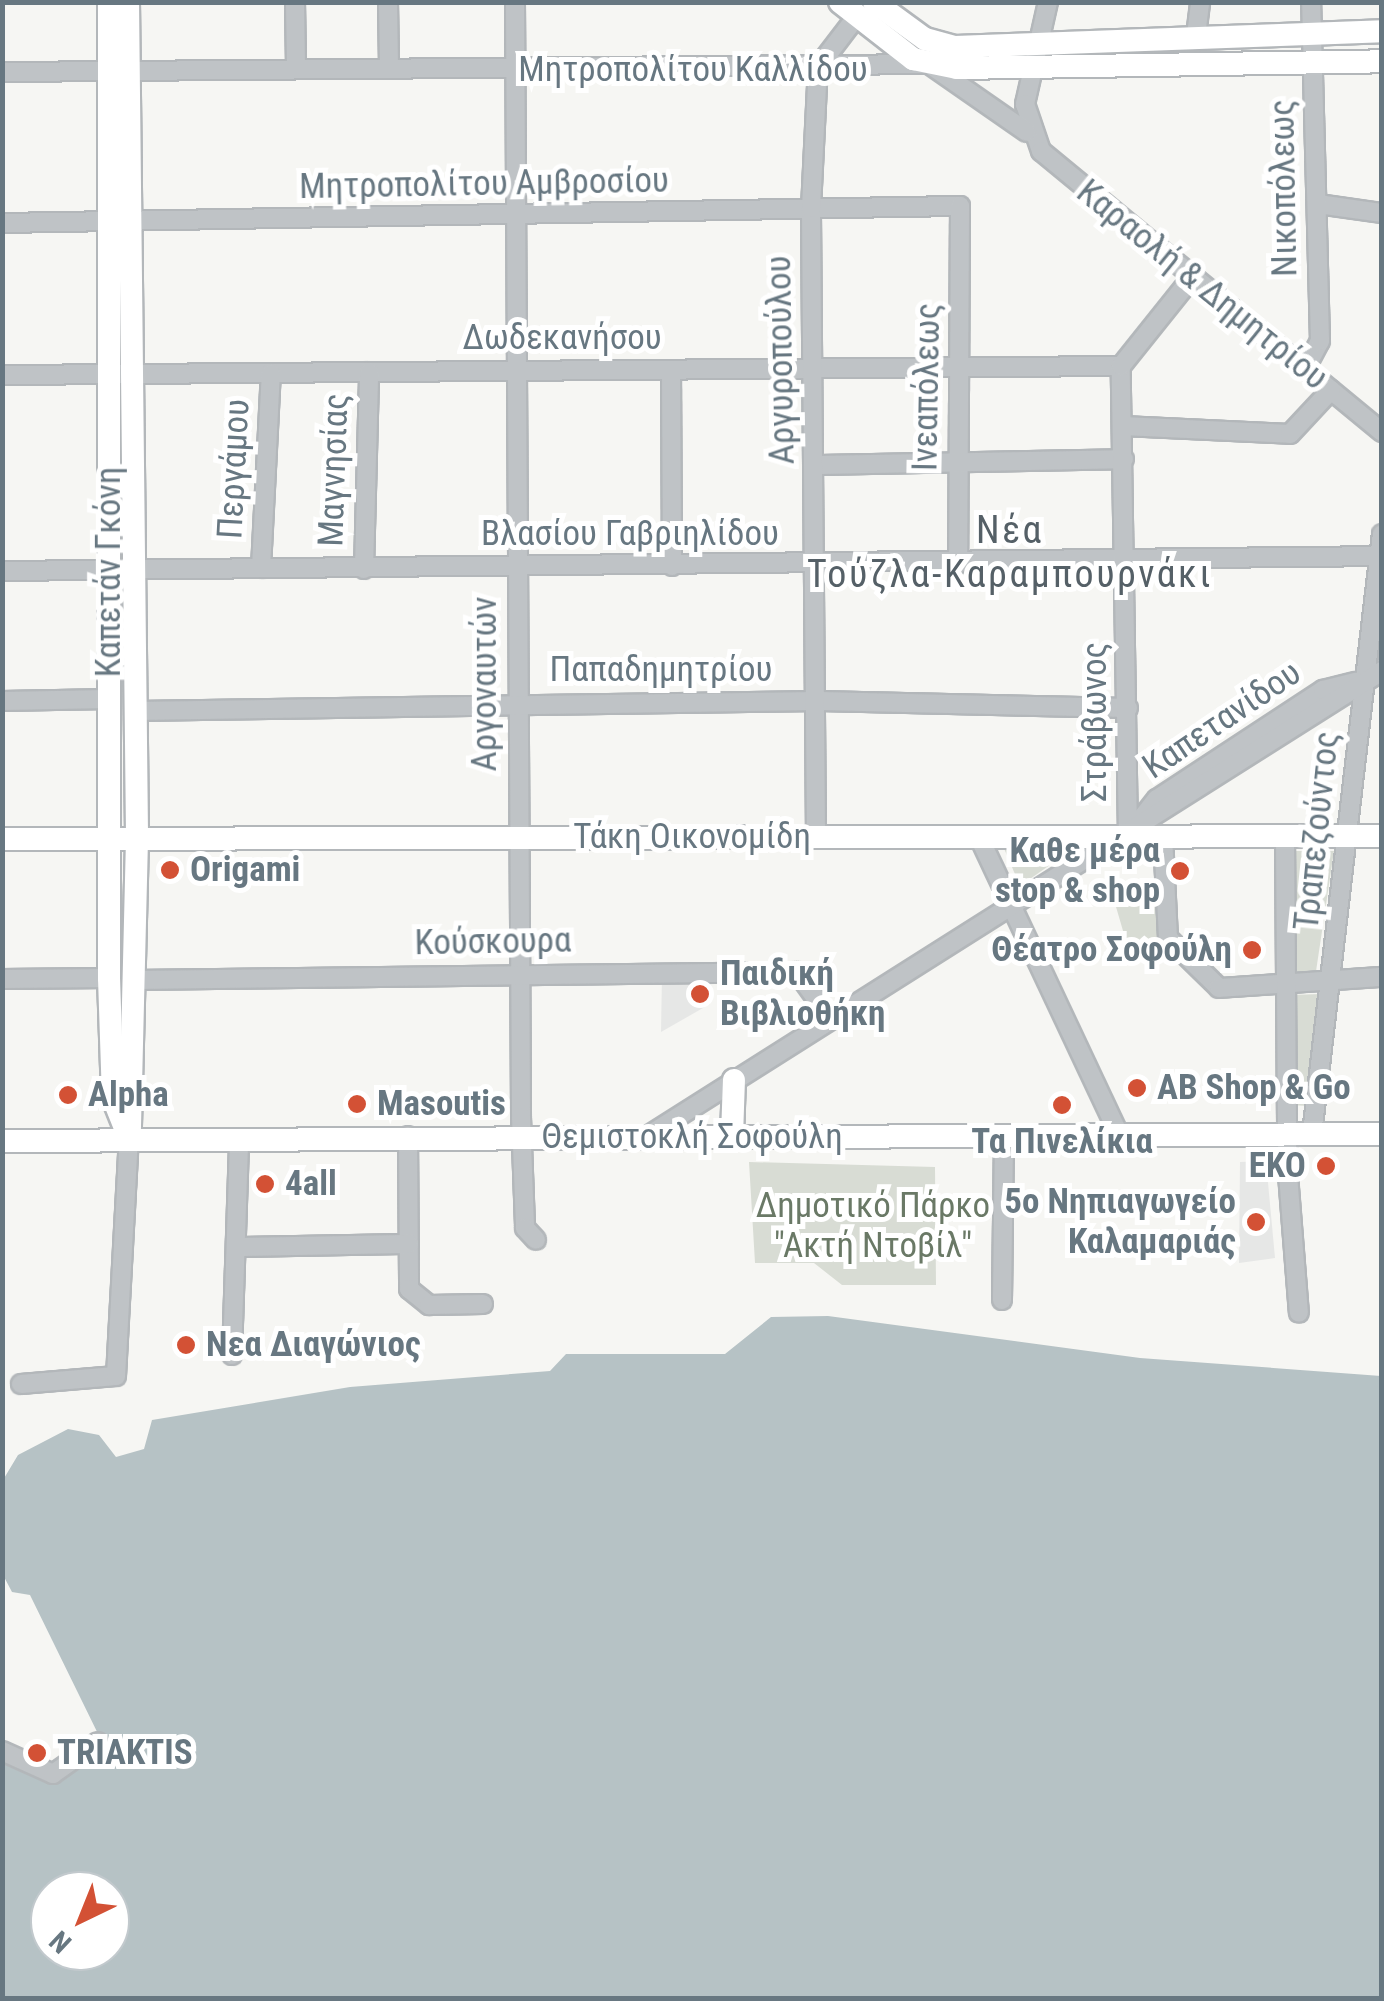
<!DOCTYPE html>
<html>
<head>
<meta charset="utf-8">
<style>
	body { margin:0 }
	#map { position:relative; width:1384px; height:2001px; overflow:hidden; background:#f6f6f3; font-family:"Roboto Condensed",sans-serif }
	div>[style] { position:absolute }
	[style*='--x'] { left:calc(var(--x)*1px); top:calc(var(--y)*1px); width:calc(var(--w)*1px); rotate:calc(var(--a)*1deg) }
	.built>* { inset:0; background:#e6e7e6 }
	.green>* { inset:0; background:#d8dcd4 }
	.water>* { inset:0; background:#b6c2c5 }
	.roads { filter:drop-shadow(2px 0 #b3b7ba) drop-shadow(-2px 0 #b3b7ba) drop-shadow(0 2px #b3b7ba) drop-shadow(0 -2px #b3b7ba) }
	.minor>* { height:18px; margin:-9px; padding:0 9px; transform-origin:9px; border-radius:9px; background:#bfc3c6 }
	.major>* { height:22px; margin:-11px; padding:0 11px; transform-origin:11px; border-radius:11px; background:#fff }
	.dots>* { width:28px; height:28px; translate:-50% -50%; box-sizing:border-box; border:5px solid #fff; border-radius:50% }
	span { translate:-50% -50%; white-space:nowrap; text-align:center; line-height:1.15; -webkit-text-stroke:10px #fff; paint-order:stroke }
	.street-label { font-size:35px; color:#677781 }
	.poi-label { font-size:35px; color:#677781; font-weight:700 }
	.right { translate:-100% -50%; text-align:right }
	.left { translate:0 -50%; text-align:left }
	.park-label { font-size:35px; color:#6a7966 }
	.neighbourhood-label { font-size:38px; color:#556067; letter-spacing:2.5px }
	.frame { position:absolute; inset:0; border:5px solid #677781; pointer-events:none }
	.north { position:absolute; left:30px; top:1871px; width:100px; height:100px; box-sizing:border-box; background:#fff; border:2px solid #c2c9cd; border-radius:50%; rotate:223deg; font-size:28px; font-weight:700; line-height:40px; text-align:center; color:#677781 }
	.north::after { content:''; display:block; margin:auto; width:35px; height:45px; background:#d35135; clip-path:polygon(50% 0,100% 100%,50% 72%,0 100%) }
</style>
</head>
<body>
<div id="map">
	<div class="built">
		<div style="clip-path:polygon(662px 975px,710px 976px,710px 1004px,661px 1032px)"></div>
		<div style="clip-path:polygon(1266px 1161px,1275px 1258px,1239px 1263px,1240px 1162px)"></div>
	</div>
	<div class="green">
		<div style="clip-path:polygon(1003px 846px,1077px 846px,1020px 886px)"></div>
		<div style="clip-path:polygon(1288px 851px,1334px 851px,1315px 978px,1292px 979px)"></div>
		<div style="clip-path:polygon(1114px 900px,1160px 902px,1158px 939px,1126px 941px)"></div>
		<div style="clip-path:polygon(1321px 994px,1310px 1106px,1289px 1105px,1291px 995px)"></div>
		<div style="clip-path:polygon(749px 1162px,935px 1167px,936px 1285px,842px 1285px,814px 1263px,755px 1263px)"></div>
	</div>
	<div class="water">
		<div style="clip-path:polygon(evenodd,828px 1316px,1140px 1358px,1381px 1376px,1381px 1998px,3px 1998px,2px 1754px,50px 1777px,104px 1746px,30px 1595px,12px 1592px,3px 1575px,3px 1480px,18px 1455px,68px 1429px,99px 1435px,116px 1457px,144px 1449px,152px 1420px,350px 1387px,550px 1371px,566px 1354px,725px 1354px,771px 1317px,828px 1316px,50px 1891px,110px 1891px,110px 1951px,50px 1951px,50px 1891px)"></div>
	</div>
	<div class="roads">
		<div class="minor">
			<div style="--x:295;--y:2;--w:61;--a:89.1"></div>
			<div style="--x:388;--y:2;--w:63;--a:89.1"></div>
			<div style="--x:515;--y:2;--w:1115;--a:89.69"></div>
			<div style="--x:521;--y:1117;--w:111;--a:87.9"></div>
			<div style="--x:525;--y:1228;--w:16;--a:47"></div>
			<div style="--x:1048;--y:2;--w:105;--a:102.7"></div>
			<div style="--x:1025;--y:104;--w:50;--a:71.2"></div>
			<div style="--x:1041;--y:151;--w:442;--a:39.5"></div>
			<div style="--x:1196;--y:36;--w:34;--a:-83"></div>
			<div style="--x:2;--y:72;--w:927;--a:-0.49"></div>
			<div style="--x:929;--y:64;--w:119;--a:34.8"></div>
			<div style="--x:1318;--y:204;--w:65;--a:8"></div>
			<div style="--x:2;--y:223;--w:958;--a:-1.02"></div>
			<div style="--x:960;--y:206;--w:358;--a:90.3"></div>
			<div style="--x:1305;--y:369;--w:32;--a:-62"></div>
			<div style="--x:1320;--y:341;--w:339;--a:-91.5"></div>
			<div style="--x:671;--y:370;--w:196;--a:89.7"></div>
			<div style="--x:2;--y:375;--w:1119;--a:-0.46"></div>
			<div style="--x:1123;--y:426;--w:167;--a:2.7"></div>
			<div style="--x:1290;--y:434;--w:60;--a:-47"></div>
			<div style="--x:815;--y:465;--w:309;--a:-1.1"></div>
			<div style="--x:261;--y:568;--w:195;--a:-87.1"></div>
			<div style="--x:364;--y:569;--w:197;--a:-88.5"></div>
			<div style="--x:2;--y:571;--w:1377;--a:-0.62"></div>
			<div style="--x:2;--y:701;--w:107;--a:-1.1"></div>
			<div style="--x:135;--y:711;--w:684;--a:-0.84"></div>
			<div style="--x:819;--y:701;--w:309;--a:1.3"></div>
			<div style="--x:1134;--y:828;--w:37;--a:-52"></div>
			<div style="--x:1157;--y:799;--w:199;--a:-33.3"></div>
			<div style="--x:1323;--y:690;--w:34;--a:-14"></div>
			<div style="--x:1128;--y:836;--w:470;--a:-90.9"></div>
			<div style="--x:1121;--y:366;--w:117;--a:-51.3"></div>
			<div style="--x:1163;--y:836;--w:102;--a:87.2"></div>
			<div style="--x:1168;--y:938;--w:71;--a:44.4"></div>
			<div style="--x:1219;--y:988;--w:163;--a:-3.9"></div>
			<div style="--x:1285;--y:836;--w:326;--a:89.6"></div>
			<div style="--x:1287;--y:1162;--w:151;--a:85.5"></div>
			<div style="--x:816;--y:837;--w:629;--a:-90.46"></div>
			<div style="--x:811;--y:208;--w:141;--a:-87.2"></div>
			<div style="--x:818;--y:67;--w:64;--a:-52.6"></div>
			<div style="--x:979;--y:837;--w:329;--a:64.8"></div>
			<div style="--x:2;--y:979;--w:107;--a:-0.5"></div>
			<div style="--x:134;--y:980;--w:663;--a:-0.69"></div>
			<div style="--x:797;--y:972;--w:57;--a:54.3"></div>
			<div style="--x:1312;--y:1134;--w:604;--a:-83.35"></div>
			<div style="--x:408;--y:1136;--w:153;--a:89.6"></div>
			<div style="--x:409;--y:1289;--w:26;--a:39"></div>
			<div style="--x:429;--y:1305;--w:54;--a:-1.1"></div>
			<div style="--x:646;--y:1137;--w:871;--a:-32.34"></div>
			<div style="--x:236;--y:1247;--w:173;--a:-1"></div>
			<div style="--x:1002;--y:1300;--w:165;--a:-89.3"></div>
			<div style="--x:232;--y:1355;--w:216;--a:-88.1"></div>
			<div style="--x:21;--y:1384;--w:95;--a:-4.8"></div>
			<div style="--x:116;--y:1376;--w:238;--a:-86.9"></div>
			<div style="--x:2;--y:1751;--w:56;--a:24.3"></div>
			<div style="--x:53;--y:1774;--w:55;--a:-35.4"></div>
		</div>
		<div class="major">
			<div style="--x:109;--y:2;--w:976;--a:90"></div>
			<div style="--x:109;--y:978;--w:120;--a:88.1"></div>
			<div style="--x:113;--y:1098;--w:43;--a:68.2"></div>
			<div style="--x:128;--y:2;--w:837;--a:89.38"></div>
			<div style="--x:137;--y:839;--w:296;--a:91.4"></div>
			<div style="--x:840;--y:2;--w:93;--a:38"></div>
			<div style="--x:913;--y:59;--w:45;--a:11.6"></div>
			<div style="--x:957;--y:68;--w:425;--a:-0.9"></div>
			<div style="--x:874;--y:2;--w:63;--a:36"></div>
			<div style="--x:925;--y:39;--w:31;--a:15"></div>
			<div style="--x:955;--y:47;--w:427;--a:-2.1"></div>
			<div style="--x:2;--y:839;--w:1380;--a:-0.12"></div>
			<div style="--x:732;--y:1136;--w:56;--a:-88"></div>
			<div style="--x:2;--y:1141;--w:1380;--a:-0.29"></div>
		</div>
	</div>
	<div class="dots">
		<div style="left:170px;top:870px;background:#d35135"></div>
		<div style="left:1180px;top:871px;background:#d35135"></div>
		<div style="left:1252px;top:950px;background:#d35135"></div>
		<div style="left:700px;top:994px;background:#d35135"></div>
		<div style="left:1137px;top:1088px;background:#d35135"></div>
		<div style="left:68px;top:1095px;background:#d35135"></div>
		<div style="left:357px;top:1104px;background:#d35135"></div>
		<div style="left:1062px;top:1105px;background:#d35135"></div>
		<div style="left:1326px;top:1166px;background:#d35135"></div>
		<div style="left:265px;top:1184px;background:#d35135"></div>
		<div style="left:1256px;top:1222px;background:#d35135"></div>
		<div style="left:186px;top:1345px;background:#d35135"></div>
		<div style="left:37px;top:1753px;background:#d35135"></div>
	</div>
	<div class="street-label">
		<span style="left:693px;top:70px">Μητροπολίτου Καλλίδου</span>
		<span style="left:484px;top:184px;rotate:-1deg">Μητροπολίτου Αμβροσίου</span>
		<span style="left:1284px;top:188px;rotate:-91deg">Νικοπόλεως</span>
		<span style="left:1202px;top:285px;rotate:39deg">Καραολή &amp; Δημητρίου</span>
		<span style="left:562px;top:338px">Δωδεκανήσου</span>
		<span style="left:781px;top:360px;rotate:-91deg">Αργυροπούλου</span>
		<span style="left:927px;top:387px;rotate:-89deg">Ινεαπόλεως</span>
		<span style="left:234px;top:469px;rotate:-87deg">Περγάμου</span>
		<span style="left:334px;top:470px;rotate:-88deg">Μαγνησίας</span>
		<span style="left:630px;top:534px">Βλασίου Γαβριηλίδου</span>
		<span style="left:109px;top:572px;rotate:-90deg">Καπετάν Γκόνη</span>
		<span style="left:661px;top:670px">Παπαδημητρίου</span>
		<span style="left:485px;top:684px;rotate:-90deg">Αργοναυτών</span>
		<span style="left:1222px;top:720px;rotate:-34deg">Καπετανίδου</span>
		<span style="left:1095px;top:722px;rotate:-90deg">Στράβωνος</span>
		<span style="left:1317px;top:831px;rotate:-84deg">Τραπεζούντος</span>
		<span style="left:692px;top:837px">Τάκη Οικονομίδη</span>
		<span style="left:493px;top:942px;rotate:-1deg">Κούσκουρα</span>
		<span style="left:692px;top:1137px">Θεμιστοκλή Σοφούλη</span>
	</div>
	<div class="poi-label">
		<span class="right" style="left:1160px;top:871px">Καθε μέρα<br>stop &amp; shop</span>
		<span class="left" style="left:190px;top:870px">Origami</span>
		<span class="right" style="left:1232px;top:950px">Θέατρο Σοφούλη</span>
		<span class="left" style="left:720px;top:994px">Παιδική<br>Βιβλιοθήκη</span>
		<span class="left" style="left:1157px;top:1088px">AB Shop &amp; Go</span>
		<span class="left" style="left:88px;top:1095px">Alpha</span>
		<span class="left" style="left:377px;top:1104px">Masoutis</span>
		<span style="left:1062px;top:1142px">Τα Πινελίκια</span>
		<span class="right" style="left:1306px;top:1166px">EKO</span>
		<span class="left" style="left:285px;top:1184px">4all</span>
		<span class="right" style="left:1236px;top:1222px">5ο Νηπιαγωγείο<br>Καλαμαριάς</span>
		<span class="left" style="left:206px;top:1345px">Νεα Διαγώνιος</span>
		<span class="left" style="left:57px;top:1753px">TRIAKTIS</span>
	</div>
	<div class="park-label">
		<span style="left:873px;top:1226px">Δημοτικό Πάρκο<br>"Ακτή Ντοβίλ"</span>
	</div>
	<div class="neighbourhood-label">
		<span style="left:1010px;top:553px">Νέα<br>Τούζλα-Καραμπουρνάκι</span>
	</div>
	<div class="frame"></div>
	<div class="north">N</div>
</div>
</body>
</html>
